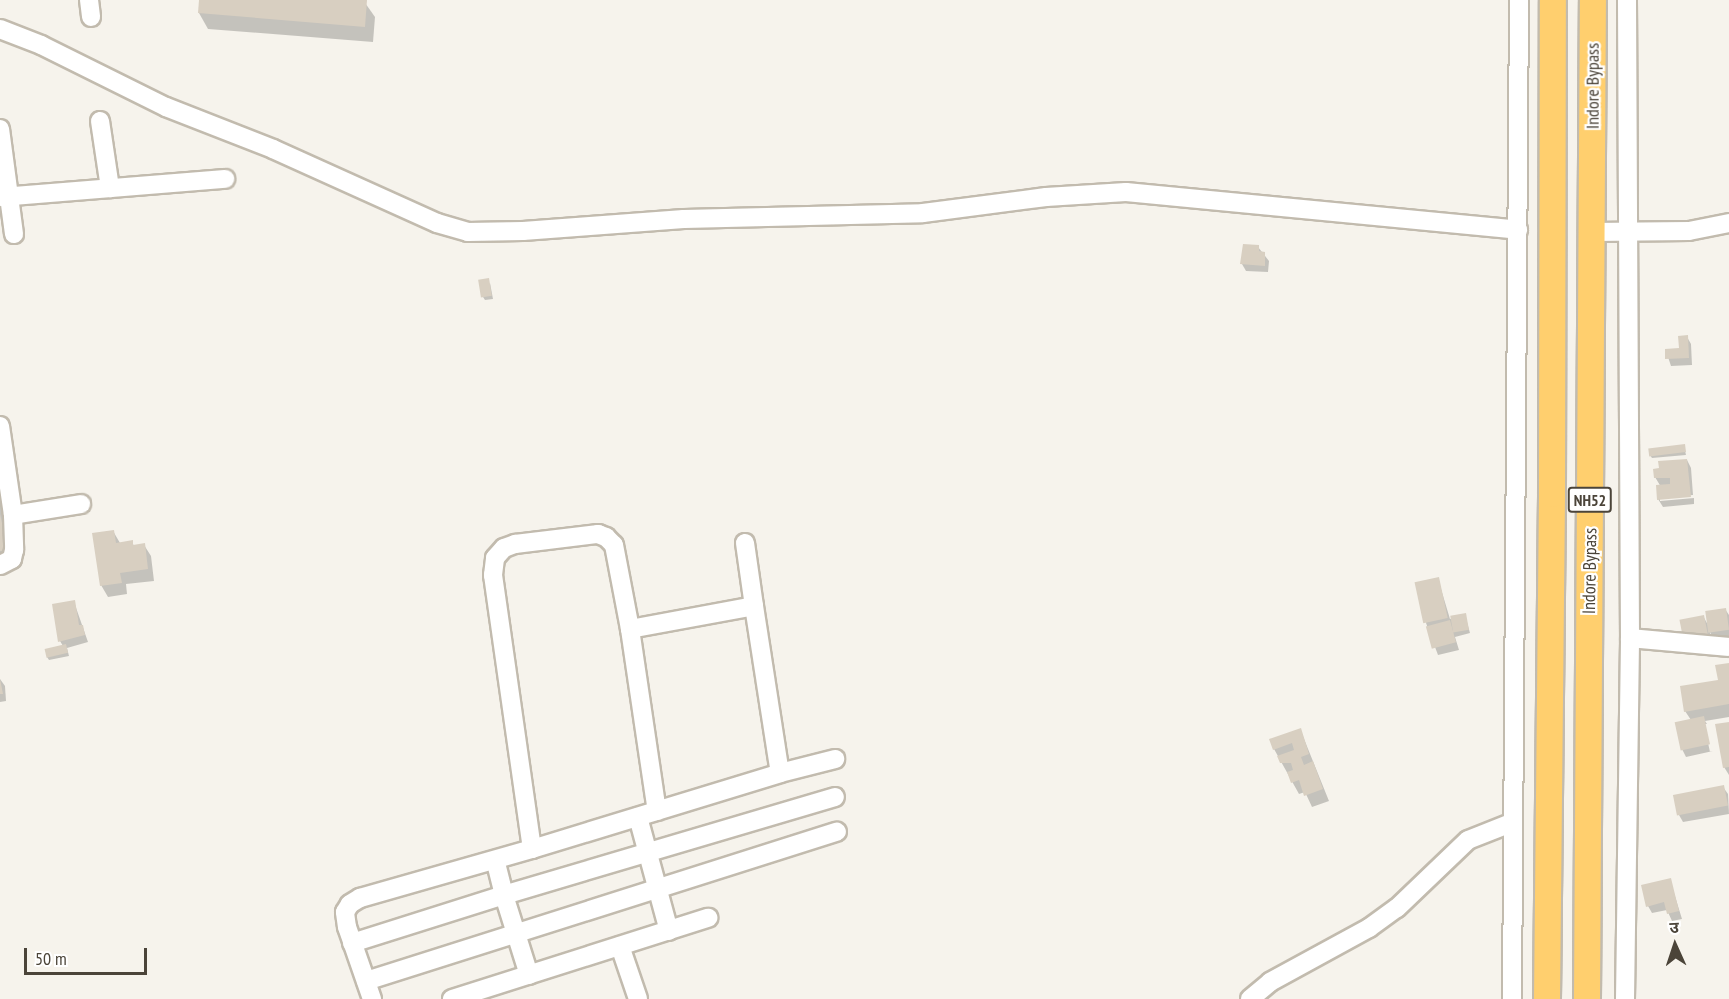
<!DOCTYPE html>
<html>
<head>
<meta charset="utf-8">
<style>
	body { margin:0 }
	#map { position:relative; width:1729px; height:999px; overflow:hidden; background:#f6f3ec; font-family:"PT Sans Narrow","Noto Sans Devanagari",sans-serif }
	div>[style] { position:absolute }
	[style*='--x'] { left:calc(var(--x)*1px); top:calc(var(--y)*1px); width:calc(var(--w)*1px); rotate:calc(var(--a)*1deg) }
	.shadow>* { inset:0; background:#0003 }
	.building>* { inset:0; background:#d8cfc1; transform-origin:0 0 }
	.roads { filter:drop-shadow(2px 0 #c2bbae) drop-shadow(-2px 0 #c2bbae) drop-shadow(0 2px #c2bbae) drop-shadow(0 -2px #c2bbae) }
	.minor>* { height:18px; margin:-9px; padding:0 9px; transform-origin:9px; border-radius:9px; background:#fff }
	.highway>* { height:26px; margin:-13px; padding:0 13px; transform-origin:13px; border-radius:13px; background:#ffcf6e }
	span { translate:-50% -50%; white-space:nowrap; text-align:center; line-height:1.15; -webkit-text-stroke:4.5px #fff; paint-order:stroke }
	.shield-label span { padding:2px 4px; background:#fff; border:2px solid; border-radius:4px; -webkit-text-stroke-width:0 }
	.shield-label { font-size:16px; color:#4b4439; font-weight:700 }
	.street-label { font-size:18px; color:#4b4439 }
	.north { position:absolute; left:1645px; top:915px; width:60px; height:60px; -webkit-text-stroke:4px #fff; paint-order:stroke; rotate:357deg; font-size:16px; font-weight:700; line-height:24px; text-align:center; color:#4b4439 }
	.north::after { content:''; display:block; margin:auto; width:21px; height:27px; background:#4b4439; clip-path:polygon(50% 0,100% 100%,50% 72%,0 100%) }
	.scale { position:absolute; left:24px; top:948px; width:123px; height:27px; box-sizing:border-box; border:3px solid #4b4439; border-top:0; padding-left:8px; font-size:18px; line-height:21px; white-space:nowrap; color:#4b4439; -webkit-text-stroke:4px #fff; paint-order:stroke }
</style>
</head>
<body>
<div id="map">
	<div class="shadow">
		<div style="clip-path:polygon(200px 0,363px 0,375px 17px,373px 42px,208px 29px,199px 13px)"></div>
		<div style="clip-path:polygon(1258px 247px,1269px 261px,1268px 272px,1246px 271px,1242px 264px)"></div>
		<div style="clip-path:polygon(490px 283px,493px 299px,485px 300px,483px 297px)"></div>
		<div style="clip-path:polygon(1687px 337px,1691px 344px,1692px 365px,1671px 366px,1666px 351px,1681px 350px)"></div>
		<div style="clip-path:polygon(1684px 446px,1686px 455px,1652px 458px,1650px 455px)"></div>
		<div style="clip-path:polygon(1687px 460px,1691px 468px,1693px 495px,1660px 498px,1660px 501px,1694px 498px,1694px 504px,1663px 507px,1658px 499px,1661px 487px,1655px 477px)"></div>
		<div style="clip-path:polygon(0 487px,15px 566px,0 568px)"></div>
		<div style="clip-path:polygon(113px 531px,120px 543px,132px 542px,134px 546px,144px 545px,151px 556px,154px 581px,126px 584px,127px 594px,108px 597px,101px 585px)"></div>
		<div style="clip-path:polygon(1438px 579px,1450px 619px,1465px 615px,1470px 633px,1455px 637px,1459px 650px,1438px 655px,1426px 623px)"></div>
		<div style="clip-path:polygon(74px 602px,88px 642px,67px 648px,69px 656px,49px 660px,47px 657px,63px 646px,60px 641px)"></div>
		<div style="clip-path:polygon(1725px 609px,1729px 615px,1729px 638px,1714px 640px,1710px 632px,1711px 643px,1689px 648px,1703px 616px,1708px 625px)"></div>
		<div style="clip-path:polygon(1729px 665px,1729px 717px,1705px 721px,1707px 724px,1704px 724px,1710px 752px,1713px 751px,1708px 725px,1713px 751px,1686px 757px,1682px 749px,1691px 720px,1685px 711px,1720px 682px)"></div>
		<div style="clip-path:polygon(0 679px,5px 686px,6px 701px,0 702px)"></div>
		<div style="clip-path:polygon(1729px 723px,1729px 775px,1724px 767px)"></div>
		<div style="clip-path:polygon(1300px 729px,1329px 801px,1312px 807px,1305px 792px,1299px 794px,1274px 749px)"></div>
		<div style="clip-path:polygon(1723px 787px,1728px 794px,1729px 814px,1683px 822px,1679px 815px)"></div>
		<div style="clip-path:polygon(1670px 880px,1682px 919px,1672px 921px,1667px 910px,1652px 913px,1648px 906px)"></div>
	</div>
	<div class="building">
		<div style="clip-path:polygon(199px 0,367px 0,365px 27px,198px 13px)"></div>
		<div style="clip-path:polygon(1243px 244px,1259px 245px,1259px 251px,1265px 252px,1265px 266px,1240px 264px)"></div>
		<div style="left:489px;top:278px;width:18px;height:11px;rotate:81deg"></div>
		<div style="clip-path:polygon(1688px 335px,1689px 358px,1665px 359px,1665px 349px,1679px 348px,1678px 336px)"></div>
		<div style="left:1685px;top:444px;width:8px;height:37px;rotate:83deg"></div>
		<div style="clip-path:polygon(1687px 459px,1691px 497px,1657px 500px,1656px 485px,1670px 484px,1670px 478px,1654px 478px,1653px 469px,1659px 468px,1658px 461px)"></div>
		<div style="clip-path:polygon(0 514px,8px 550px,0 551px)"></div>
		<div style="clip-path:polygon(114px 530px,116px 543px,133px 540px,133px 545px,145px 543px,148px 569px,120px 573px,122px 583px,100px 586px,92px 533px)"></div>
		<div style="left:1439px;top:577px;width:42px;height:25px;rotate:78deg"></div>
		<div style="clip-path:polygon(75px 600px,79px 625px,83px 625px,85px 635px,58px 642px,52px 604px)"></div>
		<div style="left:1726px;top:608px;width:22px;height:21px;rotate:82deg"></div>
		<div style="left:1466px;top:613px;width:17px;height:16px;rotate:80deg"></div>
		<div style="left:1704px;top:615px;width:21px;height:25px;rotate:79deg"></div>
		<div style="left:1450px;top:620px;width:23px;height:25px;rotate:75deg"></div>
		<div style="left:66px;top:644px;width:9px;height:22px;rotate:77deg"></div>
		<div style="clip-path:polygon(1729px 663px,1729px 704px,1684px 712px,1680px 686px,1718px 680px,1715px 665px)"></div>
		<div style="clip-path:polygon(0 679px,3px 694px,0 694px)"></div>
		<div style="left:1704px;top:716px;width:29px;height:30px;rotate:78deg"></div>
		<div style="clip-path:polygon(1729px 722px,1729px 767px,1723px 768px,1715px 724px)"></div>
		<div style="clip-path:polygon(1301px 728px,1309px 754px,1301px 757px,1304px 765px,1313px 761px,1323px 789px,1304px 796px,1299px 780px,1291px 783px,1287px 772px,1293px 770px,1291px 763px,1280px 763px,1277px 756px,1294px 750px,1292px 743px,1273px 750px,1269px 739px)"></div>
		<div style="left:1724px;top:785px;width:21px;height:52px;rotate:79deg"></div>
		<div style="clip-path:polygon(1671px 878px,1679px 911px,1667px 914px,1664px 902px,1646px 907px,1641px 885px)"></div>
	</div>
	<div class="roads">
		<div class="minor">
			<div style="--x:89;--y:0;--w:17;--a:83"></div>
			<div style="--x:0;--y:29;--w:44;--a:21.3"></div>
			<div style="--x:41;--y:45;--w:140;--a:26.4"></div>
			<div style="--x:166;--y:107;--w:115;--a:21.4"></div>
			<div style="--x:273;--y:149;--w:180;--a:24.3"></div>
			<div style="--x:437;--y:223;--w:32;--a:16"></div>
			<div style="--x:468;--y:232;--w:55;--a:-1"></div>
			<div style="--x:523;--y:231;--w:161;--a:-4.3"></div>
			<div style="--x:684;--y:219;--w:239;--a:-1.4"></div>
			<div style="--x:923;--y:213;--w:124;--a:-7.4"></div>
			<div style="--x:1046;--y:197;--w:80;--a:-3.6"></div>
			<div style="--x:1126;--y:192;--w:394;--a:5.5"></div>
			<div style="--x:100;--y:121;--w:68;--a:81.5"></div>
			<div style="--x:0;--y:129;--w:106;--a:82.4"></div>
			<div style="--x:0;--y:197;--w:226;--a:-4.6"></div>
			<div style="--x:1593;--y:232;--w:96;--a:-0.6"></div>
			<div style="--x:1689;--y:231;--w:41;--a:-11.3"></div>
			<div style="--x:0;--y:426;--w:90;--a:81.7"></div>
			<div style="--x:13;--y:515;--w:35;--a:88"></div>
			<div style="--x:14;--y:550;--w:9;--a:103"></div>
			<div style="--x:12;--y:559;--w:13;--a:153"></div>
			<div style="--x:13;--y:515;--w:69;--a:-9.2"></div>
			<div style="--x:745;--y:543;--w:64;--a:81.9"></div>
			<div style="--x:630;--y:629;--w:126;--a:-10.5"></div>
			<div style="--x:754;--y:606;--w:169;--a:81.2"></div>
			<div style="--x:1630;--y:638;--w:99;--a:5.2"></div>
			<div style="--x:638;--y:817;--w:118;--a:74.8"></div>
			<div style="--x:532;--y:849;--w:277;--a:-98.1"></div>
			<div style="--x:493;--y:575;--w:17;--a:-83"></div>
			<div style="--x:495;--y:558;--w:13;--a:-48"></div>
			<div style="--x:504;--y:548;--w:12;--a:-20"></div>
			<div style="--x:515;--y:544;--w:84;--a:-6.9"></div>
			<div style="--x:598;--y:534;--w:9;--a:21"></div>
			<div style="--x:606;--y:537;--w:11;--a:45"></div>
			<div style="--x:614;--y:545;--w:86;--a:79.2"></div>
			<div style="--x:630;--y:629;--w:184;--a:81.6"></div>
			<div style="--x:352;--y:943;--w:159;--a:-17.5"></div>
			<div style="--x:504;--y:895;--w:36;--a:-104"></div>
			<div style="--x:620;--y:946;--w:56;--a:71.2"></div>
			<div style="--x:529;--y:975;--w:84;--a:-107.4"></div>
			<div style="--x:504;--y:895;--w:345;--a:-16.5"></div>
			<div style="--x:366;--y:981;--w:494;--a:-17.6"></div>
			<div style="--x:372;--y:999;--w:76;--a:-109.1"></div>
			<div style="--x:347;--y:927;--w:15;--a:-98"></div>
			<div style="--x:345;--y:912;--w:9;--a:-58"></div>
			<div style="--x:350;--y:904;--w:12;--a:-31"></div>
			<div style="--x:360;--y:898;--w:179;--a:-15.9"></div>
			<div style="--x:532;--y:849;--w:259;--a:-17"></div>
			<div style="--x:780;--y:773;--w:57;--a:-14.3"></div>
			<div style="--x:452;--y:999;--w:269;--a:-17.6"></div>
			<div style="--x:1250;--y:999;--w:26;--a:-40"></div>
			<div style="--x:1270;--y:982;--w:113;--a:-28.6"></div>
			<div style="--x:1369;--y:928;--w:34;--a:-36"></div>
			<div style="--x:1397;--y:908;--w:98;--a:-43.8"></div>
			<div style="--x:1468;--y:840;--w:46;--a:-21.6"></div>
			<div style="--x:1512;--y:999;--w:999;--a:-89.6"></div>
			<div style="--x:1625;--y:999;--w:361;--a:-89.2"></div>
			<div style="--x:1630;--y:638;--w:638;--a:-90.27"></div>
		</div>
		<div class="highway">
			<div style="--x:1547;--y:999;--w:505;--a:-89.43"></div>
			<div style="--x:1552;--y:494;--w:494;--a:-89.9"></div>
			<div style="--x:1587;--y:999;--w:999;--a:-89.66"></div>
		</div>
	</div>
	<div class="shield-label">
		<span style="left:1590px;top:500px">NH52</span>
	</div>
	<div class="street-label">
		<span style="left:1593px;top:86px;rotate:-90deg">Indore Bypass</span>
		<span style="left:1590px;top:571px;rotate:-89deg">Indore Bypass</span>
	</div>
	<div class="north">उ</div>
	<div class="scale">50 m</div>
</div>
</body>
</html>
